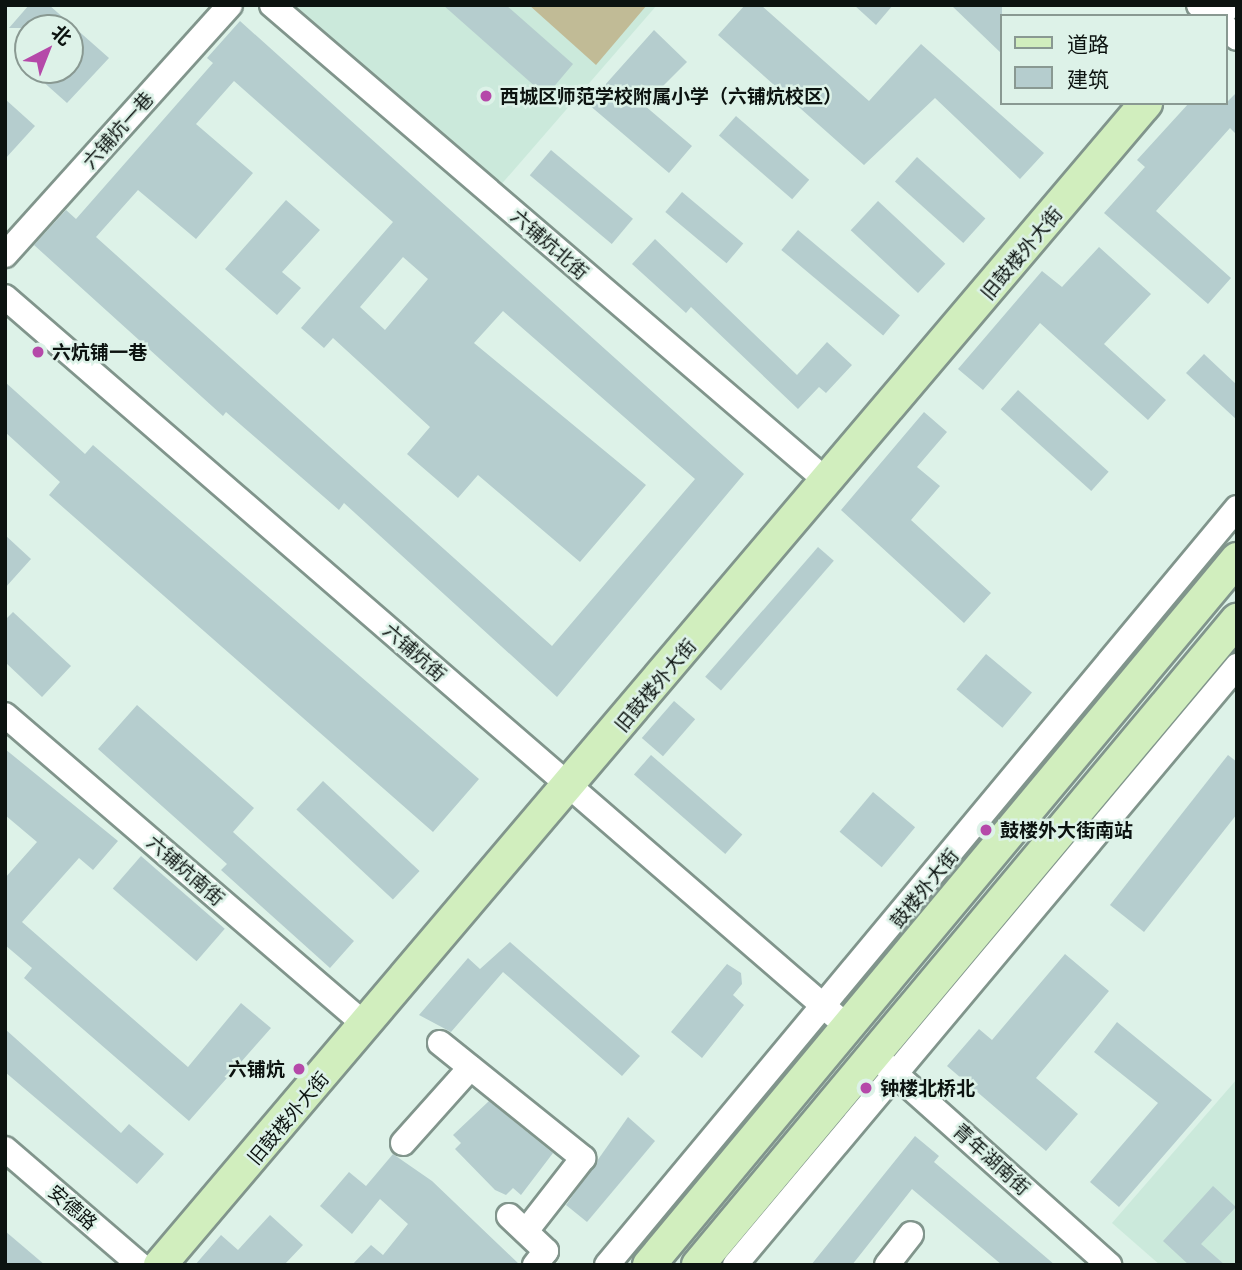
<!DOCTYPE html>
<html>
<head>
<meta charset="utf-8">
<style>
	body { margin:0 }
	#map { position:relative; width:1242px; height:1270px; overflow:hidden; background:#ddf2e8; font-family:Commissioner,"Noto Sans SC",sans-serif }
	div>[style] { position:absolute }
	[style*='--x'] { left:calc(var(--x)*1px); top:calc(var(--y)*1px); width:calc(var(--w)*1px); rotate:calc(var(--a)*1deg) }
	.built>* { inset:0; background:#cbe9db }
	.green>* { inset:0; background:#c1bb96 }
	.building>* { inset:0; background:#b5cdce; transform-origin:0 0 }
	.roads { filter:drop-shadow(2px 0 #81958c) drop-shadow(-2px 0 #81958c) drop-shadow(0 2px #81958c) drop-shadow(0 -2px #81958c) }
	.minor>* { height:24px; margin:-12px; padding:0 12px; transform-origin:12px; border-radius:12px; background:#fff }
	.major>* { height:32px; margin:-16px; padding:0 16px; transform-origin:16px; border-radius:16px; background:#d1eebe }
	.dots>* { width:19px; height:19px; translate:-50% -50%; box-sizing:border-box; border:4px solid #ddf2e8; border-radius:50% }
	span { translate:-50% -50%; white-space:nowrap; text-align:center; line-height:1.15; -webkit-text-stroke:5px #ddf2e8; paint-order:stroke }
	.poi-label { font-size:19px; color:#0c1310; font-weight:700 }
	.left { translate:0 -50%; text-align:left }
	.right { translate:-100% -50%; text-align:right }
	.street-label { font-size:19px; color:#0c1310 }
	.frame { position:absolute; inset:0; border:7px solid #0c1310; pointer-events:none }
	.legend { position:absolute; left:1000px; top:14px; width:228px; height:91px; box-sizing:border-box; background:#ddf2e8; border:2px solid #899992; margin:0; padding:9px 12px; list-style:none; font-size:21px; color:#0c1310 }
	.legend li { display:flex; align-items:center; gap:14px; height:35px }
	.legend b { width:35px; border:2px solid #899992 }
	.north { position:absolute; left:14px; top:14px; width:70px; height:70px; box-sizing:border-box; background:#ddf2e8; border:2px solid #899992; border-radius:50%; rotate:42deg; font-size:19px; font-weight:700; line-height:28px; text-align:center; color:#0c1310 }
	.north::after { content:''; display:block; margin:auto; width:24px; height:32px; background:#b549a9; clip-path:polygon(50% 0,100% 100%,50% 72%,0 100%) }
</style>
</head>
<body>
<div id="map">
	<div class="built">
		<div style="clip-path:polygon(289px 5px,657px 5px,499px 187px)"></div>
		<div style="clip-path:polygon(1237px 1079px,1237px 1265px,1160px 1265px,1112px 1223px)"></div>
	</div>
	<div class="green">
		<div style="clip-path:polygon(529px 5px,647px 5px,596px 65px)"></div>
	</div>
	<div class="building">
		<div style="clip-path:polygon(29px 5px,49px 5px,109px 58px,67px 103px,40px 79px,48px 70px,70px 70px,70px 28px,9px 28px)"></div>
		<div style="clip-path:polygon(443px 5px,506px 5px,573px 64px,546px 96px)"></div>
		<div style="clip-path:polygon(745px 5px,761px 5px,869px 101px,921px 44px,1044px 153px,1020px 179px,935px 98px,864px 165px,718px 35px)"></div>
		<div style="clip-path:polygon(854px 5px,893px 5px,876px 25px)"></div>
		<div style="clip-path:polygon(951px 5px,1002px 5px,1002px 54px)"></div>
		<div style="clip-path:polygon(evenodd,240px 21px,744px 474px,557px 697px,344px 503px,339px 510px,226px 412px,223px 416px,34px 245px,66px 210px,76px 219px,213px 63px,207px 58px,240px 21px,234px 81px,393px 222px,301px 328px,324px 348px,333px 338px,430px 427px,407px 454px,458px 498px,478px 475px,580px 562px,646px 485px,474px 343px,503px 311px,695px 479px,552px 646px,96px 237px,138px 190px,196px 239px,253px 173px,196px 124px,234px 81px,240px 21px,403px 257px,428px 279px,385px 330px,360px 307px,403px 257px)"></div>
		<div style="clip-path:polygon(654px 30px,687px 62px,644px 105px,692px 146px,669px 173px,588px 104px)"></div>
		<div style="clip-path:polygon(1237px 92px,1237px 135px,1230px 128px,1156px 211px,1231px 278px,1208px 304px,1104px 213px,1145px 167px,1137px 160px,1189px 103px,1226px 103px)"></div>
		<div style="clip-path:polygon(5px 99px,35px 126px,5px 159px)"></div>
		<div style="left:736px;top:116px;width:97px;height:26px;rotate:41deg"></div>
		<div style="left:551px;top:150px;width:107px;height:33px;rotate:40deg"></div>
		<div style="left:917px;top:157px;width:92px;height:33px;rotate:42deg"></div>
		<div style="left:682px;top:192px;width:80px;height:26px;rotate:40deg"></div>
		<div style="clip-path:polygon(286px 200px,320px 230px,282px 272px,301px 288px,277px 315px,225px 269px)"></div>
		<div style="left:878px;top:201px;width:92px;height:40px;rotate:43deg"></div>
		<div style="left:798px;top:230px;width:133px;height:26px;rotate:40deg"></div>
		<div style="clip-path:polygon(655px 239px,797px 375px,827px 342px,852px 365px,826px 393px,819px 387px,798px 409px,691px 307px,686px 313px,632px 264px)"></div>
		<div style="clip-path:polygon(1099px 247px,1151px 294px,1104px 344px,1166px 400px,1148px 420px,1040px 323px,983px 390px,958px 369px,1042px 271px,1062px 287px)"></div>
		<div style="clip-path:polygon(1204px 354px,1237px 385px,1237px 420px,1186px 373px)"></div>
		<div style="clip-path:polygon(5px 382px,85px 454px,93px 445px,479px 779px,433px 832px,49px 495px,60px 482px,5px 432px)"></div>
		<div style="left:1018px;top:390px;width:122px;height:26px;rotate:42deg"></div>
		<div style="clip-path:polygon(924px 412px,947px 432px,917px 467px,940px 486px,911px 520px,991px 593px,964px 623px,841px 510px)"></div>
		<div style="clip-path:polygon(5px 535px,31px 559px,5px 588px)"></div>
		<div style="left:818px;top:547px;width:21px;height:172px;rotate:41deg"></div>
		<div style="clip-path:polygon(13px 612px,71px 666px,42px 697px,5px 662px,5px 620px)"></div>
		<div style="left:986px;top:654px;width:60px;height:46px;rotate:40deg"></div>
		<div style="left:674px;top:701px;width:28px;height:49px;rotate:41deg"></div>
		<div style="clip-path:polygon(137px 705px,254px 808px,233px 832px,354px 941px,330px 968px,221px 870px,227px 864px,98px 749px)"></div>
		<div style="clip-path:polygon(5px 749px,118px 841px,93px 870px,79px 858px,22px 922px,188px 1067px,241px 1003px,271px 1028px,189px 1121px,24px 978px,32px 968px,5px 945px,5px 878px,37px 842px,5px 815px)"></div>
		<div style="left:651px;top:755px;width:121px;height:26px;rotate:41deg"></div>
		<div style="clip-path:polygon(1228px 755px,1237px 762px,1237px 814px,1144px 932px,1110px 905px)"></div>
		<div style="left:323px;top:781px;width:132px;height:39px;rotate:43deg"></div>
		<div style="left:873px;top:792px;width:55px;height:52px;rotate:40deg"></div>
		<div style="left:141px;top:856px;width:111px;height:43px;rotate:41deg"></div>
		<div style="clip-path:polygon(510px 942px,640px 1056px,622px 1076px,503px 972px,451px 1032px,419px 1015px,468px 958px,480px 969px)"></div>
		<div style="clip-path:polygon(1065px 954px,1109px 991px,1036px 1078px,1078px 1114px,1046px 1151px,947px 1066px,979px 1029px,992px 1040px)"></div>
		<div style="clip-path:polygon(727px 964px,741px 973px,742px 984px,733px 995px,744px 1005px,702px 1058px,671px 1032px)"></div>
		<div style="clip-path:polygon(1117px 1022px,1212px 1100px,1119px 1207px,1090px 1182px,1158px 1103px,1094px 1052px)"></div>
		<div style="clip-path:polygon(5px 1029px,121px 1133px,129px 1124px,164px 1154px,137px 1184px,5px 1072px)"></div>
		<div style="clip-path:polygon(489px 1101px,553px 1153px,521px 1195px,513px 1188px,506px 1195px,495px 1190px,455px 1149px,461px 1143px,453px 1135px)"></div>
		<div style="clip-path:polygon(628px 1117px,655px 1141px,587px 1222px,566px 1205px)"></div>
		<div style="clip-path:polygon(915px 1136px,939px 1156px,934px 1162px,1055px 1265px,1002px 1265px,912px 1189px,852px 1265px,811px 1265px)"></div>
		<div style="clip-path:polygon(393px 1154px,432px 1181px,520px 1265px,352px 1265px,371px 1245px,383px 1255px,408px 1224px,380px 1199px,352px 1234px,320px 1206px,349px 1172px,366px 1186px)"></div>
		<div style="clip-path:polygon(1213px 1186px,1236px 1207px,1201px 1244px,1225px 1265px,1189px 1265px,1163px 1241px)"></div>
		<div style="clip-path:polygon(270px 1215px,303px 1245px,284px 1265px,195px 1265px,221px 1235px,238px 1250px)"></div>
		<div style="clip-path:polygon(5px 1231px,45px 1265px,5px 1265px)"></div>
	</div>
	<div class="roads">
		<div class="minor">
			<div style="--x:272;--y:5;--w:733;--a:40.63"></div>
			<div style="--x:1199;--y:5;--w:17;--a:40"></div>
			<div style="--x:1220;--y:16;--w:15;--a:-48"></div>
			<div style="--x:1226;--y:28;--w:15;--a:42"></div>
			<div style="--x:5;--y:255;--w:336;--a:-48"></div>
			<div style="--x:5;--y:297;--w:1117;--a:40.9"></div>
			<div style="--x:5;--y:715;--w:476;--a:40.7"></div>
			<div style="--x:440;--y:1043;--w:184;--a:38.8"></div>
			<div style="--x:583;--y:1158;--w:93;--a:128"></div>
			<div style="--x:882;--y:1062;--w:305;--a:41.8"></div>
			<div style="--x:403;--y:1143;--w:101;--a:-48.2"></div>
			<div style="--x:5;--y:1149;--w:178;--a:40.7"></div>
			<div style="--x:509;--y:1216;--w:51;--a:43.4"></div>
			<div style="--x:546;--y:1251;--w:18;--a:128"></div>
			<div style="--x:607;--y:1265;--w:985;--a:-50.23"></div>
			<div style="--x:735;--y:1265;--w:782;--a:-50.03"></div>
			<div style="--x:887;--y:1265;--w:39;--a:-52"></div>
		</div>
		<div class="major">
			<div style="--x:160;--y:1265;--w:1524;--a:-49.68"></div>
			<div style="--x:649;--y:1265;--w:919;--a:-50.21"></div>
			<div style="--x:698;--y:1265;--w:841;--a:-50.12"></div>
		</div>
	</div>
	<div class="dots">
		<div style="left:486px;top:96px;background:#b549a9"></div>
		<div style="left:38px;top:352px;background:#b549a9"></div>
		<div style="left:986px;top:830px;background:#b549a9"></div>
		<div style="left:299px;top:1069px;background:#b549a9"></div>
		<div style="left:866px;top:1088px;background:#b549a9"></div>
	</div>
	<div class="poi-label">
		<span class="left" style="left:500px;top:96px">西城区师范学校附属小学（六铺炕校区）</span>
		<span class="left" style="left:52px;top:352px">六炕铺一巷</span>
		<span class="left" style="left:1000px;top:830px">鼓楼外大街南站</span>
		<span class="right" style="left:285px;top:1069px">六铺炕</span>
		<span class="left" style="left:880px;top:1088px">钟楼北桥北</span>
	</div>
	<div class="street-label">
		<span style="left:118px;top:130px;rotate:-48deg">六铺炕一巷</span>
		<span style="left:550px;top:244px;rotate:41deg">六铺炕北街</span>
		<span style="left:1021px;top:253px;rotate:-50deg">旧鼓楼外大街</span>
		<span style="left:415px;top:652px;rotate:41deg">六铺炕街</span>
		<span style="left:655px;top:685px;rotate:-50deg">旧鼓楼外大街</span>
		<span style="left:186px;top:870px;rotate:41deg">六铺炕南街</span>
		<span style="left:924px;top:888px;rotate:-51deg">鼓楼外大街</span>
		<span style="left:288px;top:1118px;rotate:-50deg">旧鼓楼外大街</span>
		<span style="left:992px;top:1159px;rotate:42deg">青年湖南街</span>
		<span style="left:73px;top:1207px;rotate:41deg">安德路</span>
	</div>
	<div class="frame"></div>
	<ul class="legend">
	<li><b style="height:9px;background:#d1eebe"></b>道路</li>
	<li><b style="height:19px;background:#b5cdce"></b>建筑</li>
	</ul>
	<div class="north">北</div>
</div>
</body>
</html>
